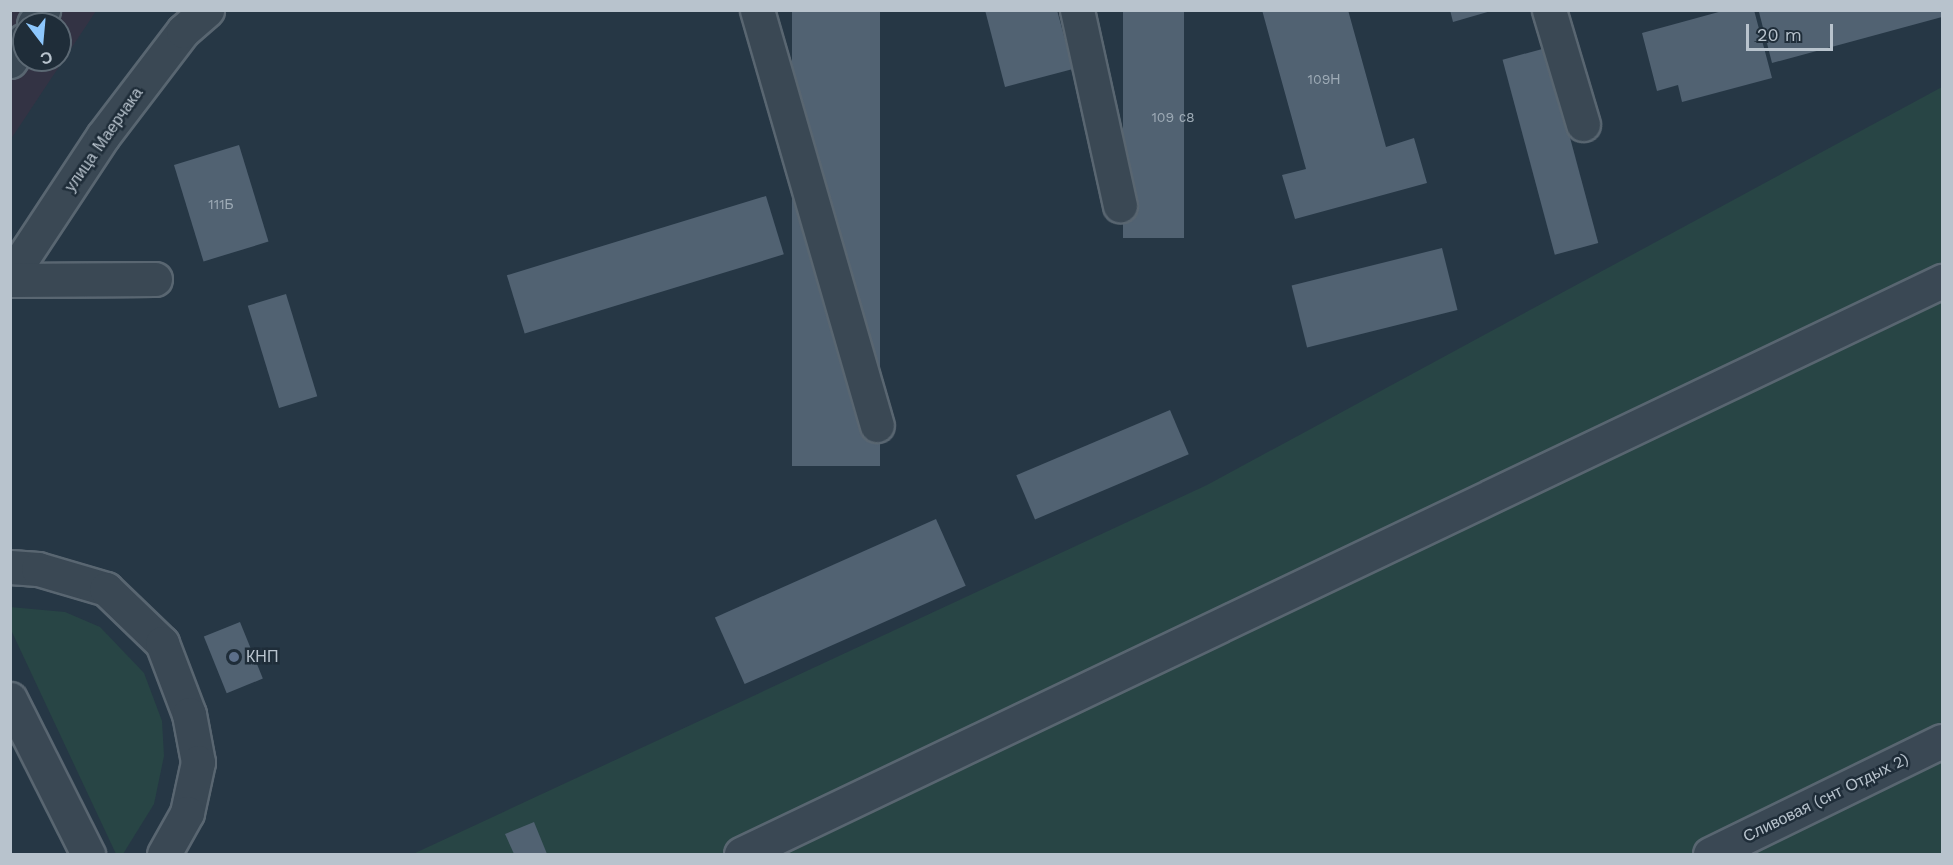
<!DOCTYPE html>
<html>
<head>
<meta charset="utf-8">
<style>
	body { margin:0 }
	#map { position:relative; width:1953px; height:865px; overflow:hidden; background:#263745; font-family:"Work Sans",sans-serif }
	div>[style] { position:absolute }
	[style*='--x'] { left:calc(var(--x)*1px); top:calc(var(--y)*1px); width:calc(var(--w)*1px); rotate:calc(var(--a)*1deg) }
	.medical>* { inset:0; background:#334 }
	.green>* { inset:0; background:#284545 }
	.building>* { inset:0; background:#516272; transform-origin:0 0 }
	.roads { filter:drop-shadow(2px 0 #596671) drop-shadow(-2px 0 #596671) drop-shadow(0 2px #596671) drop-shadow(0 -2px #596671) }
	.minor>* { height:33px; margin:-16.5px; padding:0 16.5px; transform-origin:16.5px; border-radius:16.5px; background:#3a4854 }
	.dots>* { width:16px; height:16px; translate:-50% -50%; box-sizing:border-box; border:3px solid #1f2d39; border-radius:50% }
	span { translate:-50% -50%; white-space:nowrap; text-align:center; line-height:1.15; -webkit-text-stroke:5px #1f2d39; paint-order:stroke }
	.number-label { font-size:14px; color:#9eabb6 }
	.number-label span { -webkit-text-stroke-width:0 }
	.street-label { font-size:16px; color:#b8c3cd }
	.poi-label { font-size:16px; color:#b8c3cd }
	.left { translate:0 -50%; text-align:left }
	.frame { position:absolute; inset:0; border:12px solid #b8c3cd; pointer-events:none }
	.north { position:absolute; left:12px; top:12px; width:60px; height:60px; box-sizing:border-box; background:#1f2d39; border:2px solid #5c6974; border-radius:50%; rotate:164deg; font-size:16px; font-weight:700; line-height:24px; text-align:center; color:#b8c3cd }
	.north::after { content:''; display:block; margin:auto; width:21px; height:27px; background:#8dc7fd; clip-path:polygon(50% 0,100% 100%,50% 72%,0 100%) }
	.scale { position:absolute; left:1746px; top:24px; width:87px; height:27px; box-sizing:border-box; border:3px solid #b8c3cd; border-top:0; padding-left:8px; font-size:18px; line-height:21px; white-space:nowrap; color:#b8c3cd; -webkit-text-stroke:4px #1f2d39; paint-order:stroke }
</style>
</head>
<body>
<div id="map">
	<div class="medical">
		<div style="clip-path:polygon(evenodd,11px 11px,96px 11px,11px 139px,11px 11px,24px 24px,60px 24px,60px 60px,24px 60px,24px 24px)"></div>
	</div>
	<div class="green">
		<div style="clip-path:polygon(1942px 87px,1942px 854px,413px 854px,1207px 485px)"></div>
		<div style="clip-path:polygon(10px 607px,65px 612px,100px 627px,144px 673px,162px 721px,164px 756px,154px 804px,123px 854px,116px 854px,11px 630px)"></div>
	</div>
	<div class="building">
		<div style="left:792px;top:10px;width:88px;height:456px"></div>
		<div style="clip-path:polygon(985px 10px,1057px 10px,1073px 69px,1005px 87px)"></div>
		<div style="left:1123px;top:10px;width:61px;height:228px"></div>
		<div style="clip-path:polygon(1262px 10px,1348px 10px,1386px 147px,1414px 138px,1427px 183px,1295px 219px,1282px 175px,1306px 169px)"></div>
		<div style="clip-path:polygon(1450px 10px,1491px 10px,1491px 11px,1453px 22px)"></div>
		<div style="clip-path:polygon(1726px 10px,1754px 10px,1772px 78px,1682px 102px,1678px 85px,1657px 91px,1642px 33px)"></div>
		<div style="clip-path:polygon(1765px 10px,1942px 10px,1942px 17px,1772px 63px,1759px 12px)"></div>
		<div style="left:1546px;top:48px;width:202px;height:45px;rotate:75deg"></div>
		<div style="left:239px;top:145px;width:101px;height:68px;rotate:73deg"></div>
		<div style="left:766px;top:196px;width:61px;height:271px;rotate:73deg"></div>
		<div style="left:1442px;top:248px;width:64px;height:155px;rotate:76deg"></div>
		<div style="left:286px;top:294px;width:107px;height:40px;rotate:73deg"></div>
		<div style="left:1170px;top:410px;width:48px;height:167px;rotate:67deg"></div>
		<div style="left:936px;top:519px;width:73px;height:242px;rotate:66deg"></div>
		<div style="left:240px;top:622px;width:61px;height:39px;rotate:68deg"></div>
		<div style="clip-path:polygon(534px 822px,547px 854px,514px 854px,505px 834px)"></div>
	</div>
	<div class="roads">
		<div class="minor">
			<div style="--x:757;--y:10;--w:432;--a:73.9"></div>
			<div style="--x:1077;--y:10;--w:200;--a:77.6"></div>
			<div style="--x:1549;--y:10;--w:119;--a:73.4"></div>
			<div style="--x:34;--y:24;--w:17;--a:-57"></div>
			<div style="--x:10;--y:61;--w:25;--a:-56"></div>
			<div style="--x:10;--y:277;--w:169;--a:-56.6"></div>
			<div style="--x:103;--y:136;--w:132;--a:-52.7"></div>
			<div style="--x:183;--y:31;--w:32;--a:-41"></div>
			<div style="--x:10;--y:280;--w:145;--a:-0.4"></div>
			<div style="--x:10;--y:567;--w:28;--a:4"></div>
			<div style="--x:38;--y:569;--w:71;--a:16.4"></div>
			<div style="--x:106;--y:589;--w:78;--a:44"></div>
			<div style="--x:162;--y:643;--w:76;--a:69.2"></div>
			<div style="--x:189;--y:714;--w:49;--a:79.4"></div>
			<div style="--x:198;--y:762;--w:52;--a:102.2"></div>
			<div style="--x:187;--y:813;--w:47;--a:119.3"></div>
			<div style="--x:10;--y:699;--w:174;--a:63.3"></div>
			<div style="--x:741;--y:854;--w:1331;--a:-25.51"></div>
			<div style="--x:1710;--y:854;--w:258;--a:-26"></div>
		</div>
	</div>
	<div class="dots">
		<div style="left:234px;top:657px;background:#5c6f8a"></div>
	</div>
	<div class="number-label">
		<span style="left:1324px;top:79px">109Н</span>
		<span style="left:1173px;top:117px">109 с8</span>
		<span style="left:221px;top:204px">111Б</span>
	</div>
	<div class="street-label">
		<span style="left:104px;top:140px;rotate:-55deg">улица Маерчака</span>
		<span style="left:1826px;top:798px;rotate:-26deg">Сливовая (снт Отдых 2)</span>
	</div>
	<div class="poi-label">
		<span class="left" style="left:246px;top:657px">КНП</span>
	</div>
	<div class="frame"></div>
	<div class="north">С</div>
	<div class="scale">20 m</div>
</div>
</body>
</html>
